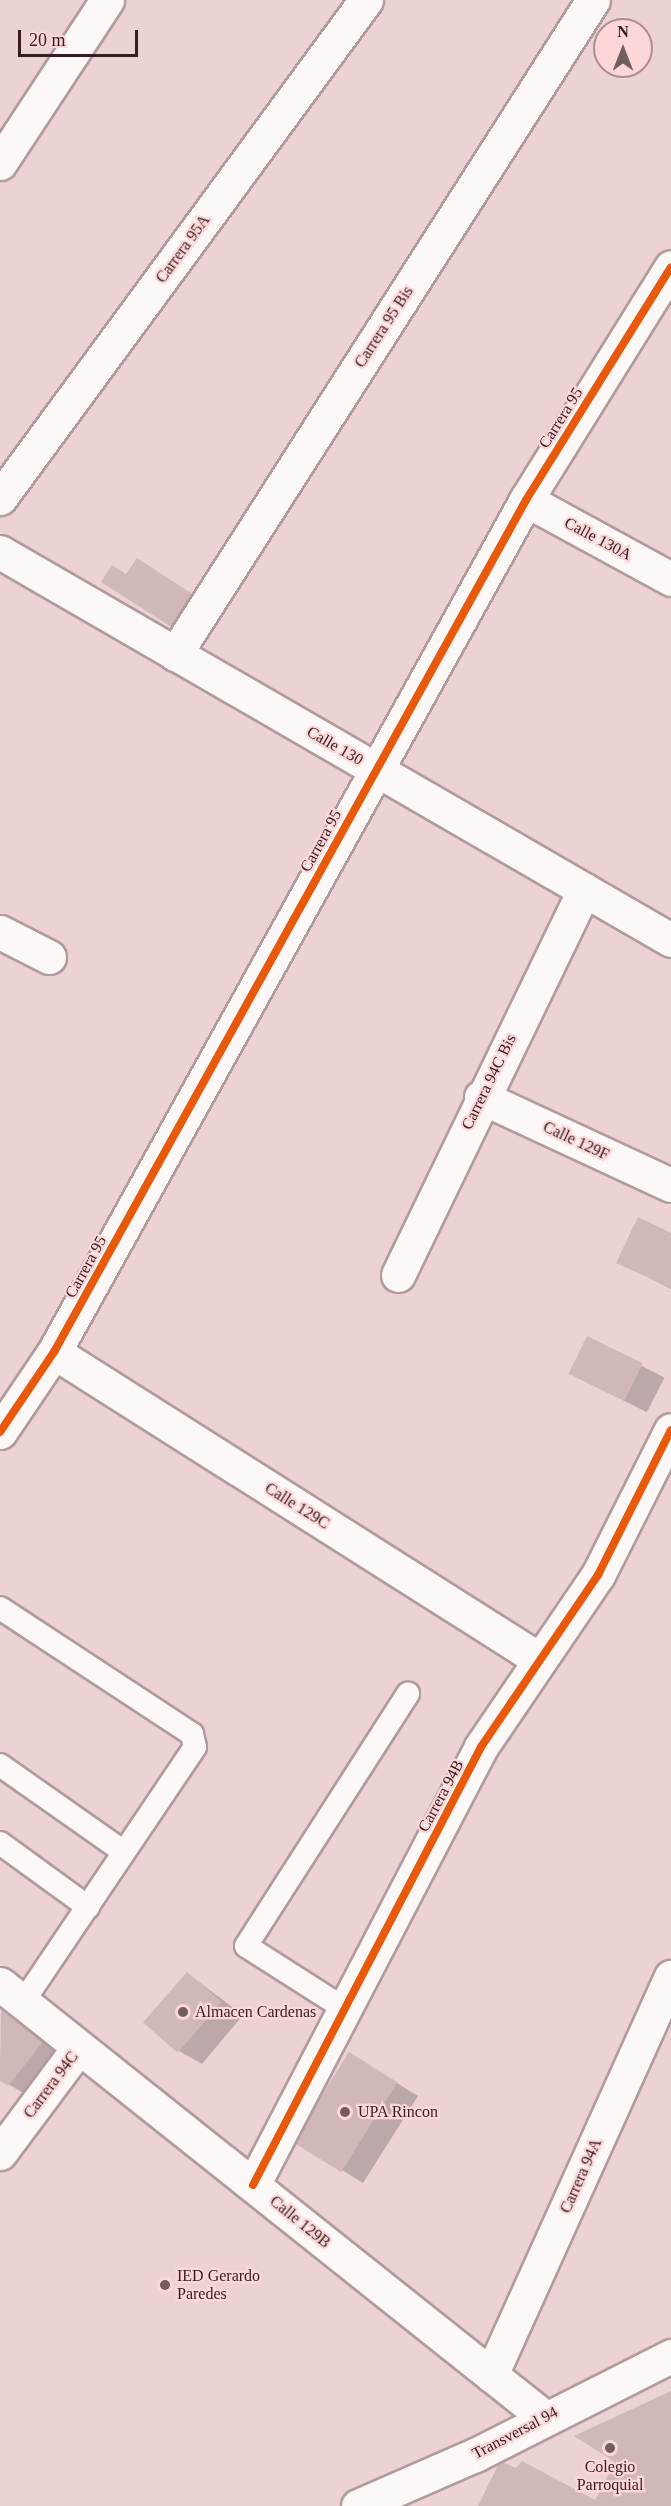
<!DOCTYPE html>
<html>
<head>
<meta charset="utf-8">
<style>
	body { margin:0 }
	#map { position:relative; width:671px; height:2506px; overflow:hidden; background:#ecd2d2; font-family:Georgia,serif }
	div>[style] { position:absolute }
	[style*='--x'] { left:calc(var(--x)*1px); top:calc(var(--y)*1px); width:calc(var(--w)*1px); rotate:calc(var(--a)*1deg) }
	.shadow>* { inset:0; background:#0003; transform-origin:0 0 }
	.building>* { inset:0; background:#d0b8b8; transform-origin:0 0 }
	.roads { filter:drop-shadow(2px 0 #b19b9c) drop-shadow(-2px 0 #b19b9c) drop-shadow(0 2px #b19b9c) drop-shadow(0 -2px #b19b9c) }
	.service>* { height:22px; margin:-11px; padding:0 11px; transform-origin:11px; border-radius:11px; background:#fcf8f8 }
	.minor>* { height:33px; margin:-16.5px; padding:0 16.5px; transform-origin:16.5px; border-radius:16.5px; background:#fcf8f8 }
	.tertiary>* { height:33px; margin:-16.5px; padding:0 16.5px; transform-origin:16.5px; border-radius:16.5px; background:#fcf8f8 }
	.cycleway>* { height:8px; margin:-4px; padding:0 4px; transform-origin:4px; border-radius:4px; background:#e8590c }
	.dots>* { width:16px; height:16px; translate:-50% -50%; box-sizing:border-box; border:3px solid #fdd7d8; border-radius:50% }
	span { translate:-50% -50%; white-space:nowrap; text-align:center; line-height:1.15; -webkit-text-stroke:4.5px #fdd7d8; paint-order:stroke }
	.street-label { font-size:16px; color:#341e1f }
	.poi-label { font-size:16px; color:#341e1f }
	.left { translate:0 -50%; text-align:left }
	.north { position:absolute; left:593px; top:18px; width:60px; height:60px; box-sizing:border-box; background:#fdd7d8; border:2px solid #ad8d8e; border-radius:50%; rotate:0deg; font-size:16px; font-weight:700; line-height:24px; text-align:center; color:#341e1f }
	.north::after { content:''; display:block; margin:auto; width:21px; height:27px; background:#745d5e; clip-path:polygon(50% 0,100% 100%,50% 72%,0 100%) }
	.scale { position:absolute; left:18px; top:30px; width:120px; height:27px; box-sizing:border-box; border:3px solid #341e1f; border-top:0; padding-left:8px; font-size:18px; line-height:21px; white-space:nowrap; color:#341e1f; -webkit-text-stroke:4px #fdd7d8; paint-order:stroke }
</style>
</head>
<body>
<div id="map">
	<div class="shadow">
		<div style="clip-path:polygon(671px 1234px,671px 1289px,618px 1262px)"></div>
		<div style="left:587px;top:1338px;width:87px;height:39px;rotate:27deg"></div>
		<div style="clip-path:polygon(188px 1974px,243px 2015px,202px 2064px,179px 2051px)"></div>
		<div style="clip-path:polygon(2px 2012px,77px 2063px,44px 2106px,0 2079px)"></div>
		<div style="clip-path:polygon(371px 2067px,418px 2096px,363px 2183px,295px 2141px)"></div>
	</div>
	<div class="building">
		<div style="clip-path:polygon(137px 558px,194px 595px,173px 628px,101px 582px,112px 565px,126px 574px)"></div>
		<div style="clip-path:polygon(638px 1217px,671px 1233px,671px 1288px,616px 1263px)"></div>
		<div style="left:587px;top:1336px;width:62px;height:42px;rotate:26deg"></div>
		<div style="left:187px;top:1972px;width:46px;height:67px;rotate:41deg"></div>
		<div style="clip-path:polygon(1px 2010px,43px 2042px,8px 2086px,0 2081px)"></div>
		<div style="left:349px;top:2052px;width:57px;height:106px;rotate:32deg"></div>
		<div style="clip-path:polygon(671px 2391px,671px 2506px,478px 2506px,500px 2461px,516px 2468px,522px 2461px,595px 2500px,615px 2462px,574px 2436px)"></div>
	</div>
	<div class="roads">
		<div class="service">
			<div style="--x:0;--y:1608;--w:230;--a:33.3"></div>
			<div style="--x:192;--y:1734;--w:13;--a:77"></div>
			<div style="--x:195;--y:1747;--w:308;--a:124"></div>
			<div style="--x:0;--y:1765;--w:151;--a:35.1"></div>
			<div style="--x:0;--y:1843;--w:109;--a:36"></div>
			<div style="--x:345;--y:2009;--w:117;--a:-147.5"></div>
			<div style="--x:246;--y:1946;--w:300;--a:-57.3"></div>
		</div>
		<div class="minor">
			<div style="--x:0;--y:163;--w:195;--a:-56.7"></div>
			<div style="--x:526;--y:500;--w:165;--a:28.6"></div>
			<div style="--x:0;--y:552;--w:775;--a:30.04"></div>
			<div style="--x:175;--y:654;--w:776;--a:-57.42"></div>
			<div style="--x:0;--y:932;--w:55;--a:27"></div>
			<div style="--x:481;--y:1097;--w:209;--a:24.9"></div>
			<div style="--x:398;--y:1275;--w:428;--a:-64.2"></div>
			<div style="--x:54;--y:1352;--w:575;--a:32.36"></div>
			<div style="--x:0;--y:1432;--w:97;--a:-56"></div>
			<div style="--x:54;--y:1352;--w:974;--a:-61.01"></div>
			<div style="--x:526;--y:500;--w:274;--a:-58.1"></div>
			<div style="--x:0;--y:2153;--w:132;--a:-53.3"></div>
			<div style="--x:253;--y:2185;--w:494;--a:-62.5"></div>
			<div style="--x:481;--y:1747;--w:208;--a:-55.8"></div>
			<div style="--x:598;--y:1575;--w:162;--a:-63.3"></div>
			<div style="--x:491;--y:2375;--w:437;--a:-65.7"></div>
		</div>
		<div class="tertiary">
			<div style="--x:0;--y:498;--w:618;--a:-53.69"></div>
			<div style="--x:0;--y:1984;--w:694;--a:38.51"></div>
			<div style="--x:358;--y:2506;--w:128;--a:-23.6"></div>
			<div style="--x:475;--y:2455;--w:220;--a:-26.8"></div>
		</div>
	</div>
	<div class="cycleway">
		<div style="--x:0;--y:1432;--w:97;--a:-56"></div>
		<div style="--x:54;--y:1352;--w:974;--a:-61.01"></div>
		<div style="--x:526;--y:500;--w:274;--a:-58.1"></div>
		<div style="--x:253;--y:2185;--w:494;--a:-62.5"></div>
		<div style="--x:481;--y:1747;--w:208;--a:-55.8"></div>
		<div style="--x:598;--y:1575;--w:162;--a:-63.3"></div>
	</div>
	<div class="dots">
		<div style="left:183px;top:2012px;background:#745d5e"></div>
		<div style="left:345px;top:2112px;background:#745d5e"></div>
		<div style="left:165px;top:2285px;background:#745d5e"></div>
		<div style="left:610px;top:2448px;background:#745d5e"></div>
	</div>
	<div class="street-label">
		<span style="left:183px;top:249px;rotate:-54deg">Carrera 95A</span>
		<span style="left:384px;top:327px;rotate:-57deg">Carrera 95 Bis</span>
		<span style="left:561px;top:418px;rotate:-58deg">Carrera 95</span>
		<span style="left:598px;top:539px;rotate:28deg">Calle 130A</span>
		<span style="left:335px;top:746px;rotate:30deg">Calle 130</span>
		<span style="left:321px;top:841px;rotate:-61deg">Carrera 95</span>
		<span style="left:489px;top:1082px;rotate:-64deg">Carrera 94C Bis</span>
		<span style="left:576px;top:1141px;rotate:25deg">Calle 129F</span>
		<span style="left:86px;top:1267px;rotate:-61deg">Carrera 95</span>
		<span style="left:297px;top:1506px;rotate:32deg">Calle 129C</span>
		<span style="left:441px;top:1796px;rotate:-62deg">Carrera 94B</span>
		<span style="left:51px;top:2085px;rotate:-53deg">Carrera 94C</span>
		<span style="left:581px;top:2176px;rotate:-66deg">Carrera 94A</span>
		<span style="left:300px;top:2222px;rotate:39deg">Calle 129B</span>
		<span style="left:515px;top:2433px;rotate:-28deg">Transversal 94</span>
	</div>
	<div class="poi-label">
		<span class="left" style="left:195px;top:2012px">Almacen Cardenas</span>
		<span class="left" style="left:358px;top:2112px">UPA Rincon</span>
		<span class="left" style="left:177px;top:2285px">IED Gerardo<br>Paredes</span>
		<span style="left:610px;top:2476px">Colegio<br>Parroquial</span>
	</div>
	<div class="north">N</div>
	<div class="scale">20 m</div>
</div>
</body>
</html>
